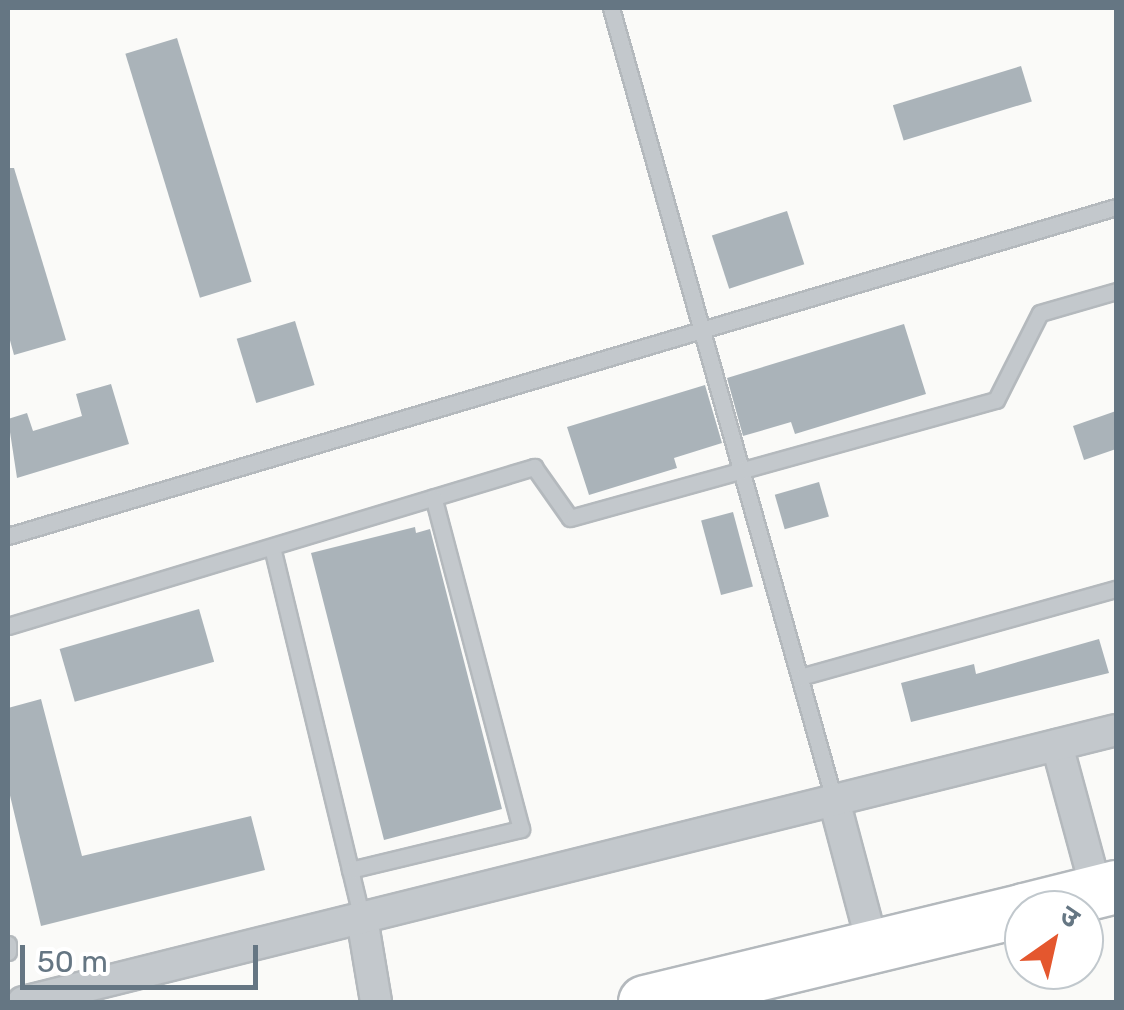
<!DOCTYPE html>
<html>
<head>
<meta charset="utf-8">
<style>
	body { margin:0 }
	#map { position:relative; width:1124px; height:1010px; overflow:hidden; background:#fafaf8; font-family:Rubik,"Noto Sans Devanagari",sans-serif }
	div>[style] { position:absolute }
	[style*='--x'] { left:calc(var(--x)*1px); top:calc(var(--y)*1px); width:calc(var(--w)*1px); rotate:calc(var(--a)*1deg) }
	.building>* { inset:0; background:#aab3b9; transform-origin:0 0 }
	.roads { filter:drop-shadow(2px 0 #b4b9bd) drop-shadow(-2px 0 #b4b9bd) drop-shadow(0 2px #b4b9bd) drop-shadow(0 -2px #b4b9bd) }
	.lane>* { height:15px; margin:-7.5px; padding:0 7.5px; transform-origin:7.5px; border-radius:7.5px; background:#c3c8cc }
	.street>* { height:30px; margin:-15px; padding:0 15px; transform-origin:15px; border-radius:15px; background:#c3c8cc }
	.highway>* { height:52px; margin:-26px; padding:0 26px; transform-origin:26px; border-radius:26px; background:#fff }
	span { translate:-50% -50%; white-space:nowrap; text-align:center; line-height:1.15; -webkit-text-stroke:10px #fff; paint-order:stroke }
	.frame { position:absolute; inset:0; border:10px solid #657683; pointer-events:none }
	.north { position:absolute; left:1004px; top:890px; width:100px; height:100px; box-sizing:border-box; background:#fff; border:2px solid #c1c8cd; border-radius:50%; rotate:34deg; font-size:28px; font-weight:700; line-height:40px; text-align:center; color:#657683 }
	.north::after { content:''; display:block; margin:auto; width:35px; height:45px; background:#e4572e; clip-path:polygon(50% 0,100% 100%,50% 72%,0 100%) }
	.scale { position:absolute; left:20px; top:945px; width:238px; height:45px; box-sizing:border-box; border:5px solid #657683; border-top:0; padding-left:12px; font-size:30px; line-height:35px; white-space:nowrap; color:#657683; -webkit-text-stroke:8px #fff; paint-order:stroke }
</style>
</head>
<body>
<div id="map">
	<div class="building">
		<div style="left:177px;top:38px;width:255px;height:54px;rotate:73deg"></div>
		<div style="left:1021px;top:66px;width:37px;height:134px;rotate:73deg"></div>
		<div style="clip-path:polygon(8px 168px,14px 168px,66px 340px,14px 355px,8px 333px)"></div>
		<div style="left:787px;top:211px;width:56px;height:79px;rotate:72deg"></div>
		<div style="left:295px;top:321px;width:67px;height:61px;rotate:73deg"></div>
		<div style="clip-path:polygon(904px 324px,926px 394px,795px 434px,791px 422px,743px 436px,727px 378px)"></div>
		<div style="clip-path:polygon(111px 384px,129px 444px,17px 478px,8px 419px,27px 413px,33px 431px,82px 416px,76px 394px)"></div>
		<div style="clip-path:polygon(705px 385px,722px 443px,674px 458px,677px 468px,589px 495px,567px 427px)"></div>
		<div style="clip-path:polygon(1116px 411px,1116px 449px,1084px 460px,1073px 426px)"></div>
		<div style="left:819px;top:482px;width:36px;height:46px;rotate:74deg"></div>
		<div style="left:733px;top:512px;width:77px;height:33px;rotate:75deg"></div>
		<div style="clip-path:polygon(415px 527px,416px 533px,430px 529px,502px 809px,384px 840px,311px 553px)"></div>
		<div style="left:199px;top:609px;width:55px;height:145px;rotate:74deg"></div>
		<div style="clip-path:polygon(1099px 639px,1109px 673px,911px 722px,901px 683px,974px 664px,976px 674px)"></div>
		<div style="clip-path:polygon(41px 699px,82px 856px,251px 816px,265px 870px,41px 926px,8px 787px,8px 708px)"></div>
	</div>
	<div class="roads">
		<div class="lane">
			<div style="--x:611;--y:8;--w:823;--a:74.27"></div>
			<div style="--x:8;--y:536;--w:1156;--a:-16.54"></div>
			<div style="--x:272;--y:547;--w:382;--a:76.4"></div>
			<div style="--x:8;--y:626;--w:550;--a:-16.82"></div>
			<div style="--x:534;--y:467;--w:62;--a:54.8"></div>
			<div style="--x:570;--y:518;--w:442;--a:-15.5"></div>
			<div style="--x:996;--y:400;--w:97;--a:-63.2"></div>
			<div style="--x:1040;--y:313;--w:79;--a:-16.1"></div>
			<div style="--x:800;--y:677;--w:328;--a:-15.6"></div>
			<div style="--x:350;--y:870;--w:176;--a:-13.5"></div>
			<div style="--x:521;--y:829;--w:343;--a:-104.8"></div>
			<div style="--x:8;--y:944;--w:8;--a:90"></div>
		</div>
		<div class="street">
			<div style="--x:1057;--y:745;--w:152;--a:74.8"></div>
			<div style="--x:834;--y:800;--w:152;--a:75.1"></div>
			<div style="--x:362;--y:918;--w:85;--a:80.5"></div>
			<div style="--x:23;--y:1002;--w:1126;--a:-13.97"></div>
		</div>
		<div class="highway">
			<div style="--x:1024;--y:910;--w:95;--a:-14"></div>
			<div style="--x:645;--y:1002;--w:390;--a:-13.6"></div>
		</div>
	</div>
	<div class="frame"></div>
	<div class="north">उ</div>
	<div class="scale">50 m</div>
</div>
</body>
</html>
